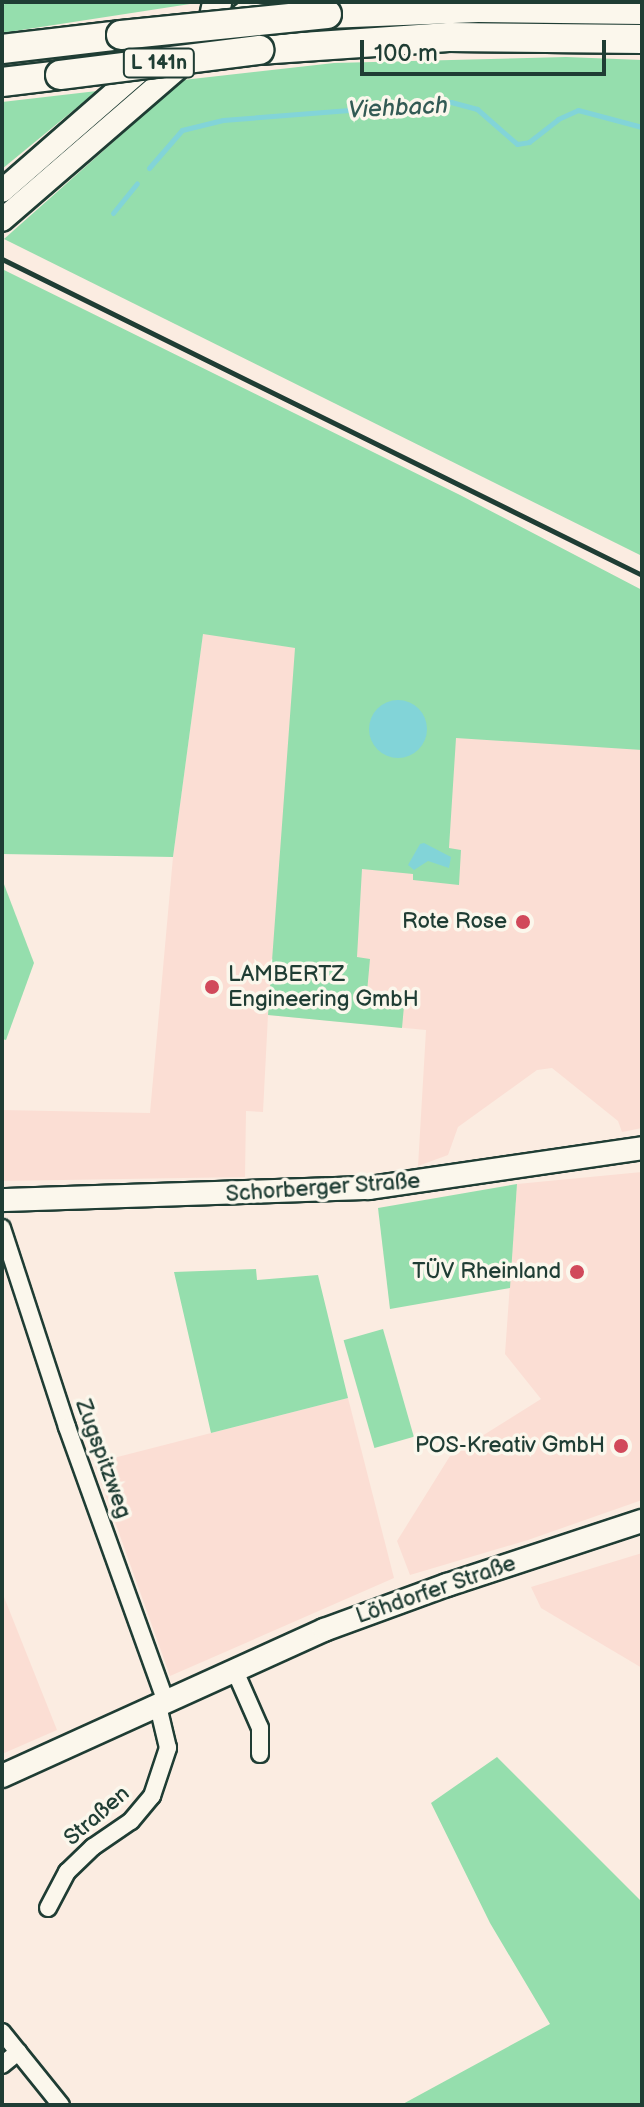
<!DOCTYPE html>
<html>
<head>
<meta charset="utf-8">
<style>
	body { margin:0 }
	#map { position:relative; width:644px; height:2107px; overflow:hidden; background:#fbece1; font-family:"Balsamiq Sans",sans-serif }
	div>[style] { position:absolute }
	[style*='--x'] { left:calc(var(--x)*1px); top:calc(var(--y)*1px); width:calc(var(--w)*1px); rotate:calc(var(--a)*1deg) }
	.built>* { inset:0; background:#fbded4 }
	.green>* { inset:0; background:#95dead; transform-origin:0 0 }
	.water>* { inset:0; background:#82d4d8 }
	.round { border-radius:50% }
	.stream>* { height:5px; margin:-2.5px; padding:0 2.5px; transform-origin:2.5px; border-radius:2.5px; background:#82d4d8 }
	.roads { filter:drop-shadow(2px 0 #1f3d34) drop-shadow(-2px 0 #1f3d34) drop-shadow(0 2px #1f3d34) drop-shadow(0 -2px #1f3d34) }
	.street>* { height:16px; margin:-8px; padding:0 8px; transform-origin:8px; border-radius:8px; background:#fbf7ec }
	.secondary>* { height:22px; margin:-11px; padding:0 11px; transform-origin:11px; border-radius:11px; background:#fbf7ec }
	.highway>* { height:28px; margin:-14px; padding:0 14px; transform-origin:14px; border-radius:14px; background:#fbf7ec }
	.rail>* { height:5px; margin:-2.5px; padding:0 2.5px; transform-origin:2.5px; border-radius:2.5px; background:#1f3d34 }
	.bridges { filter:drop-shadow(2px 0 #1f3d34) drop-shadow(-2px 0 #1f3d34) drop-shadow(0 2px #1f3d34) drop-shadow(0 -2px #1f3d34) }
	.highway-bridge>* { height:28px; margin:-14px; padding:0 14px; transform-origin:14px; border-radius:14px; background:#fbf7ec }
	.dots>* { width:22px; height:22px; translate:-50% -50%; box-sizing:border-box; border:4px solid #fbf7ec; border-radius:50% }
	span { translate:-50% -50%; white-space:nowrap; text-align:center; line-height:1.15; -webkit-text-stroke:7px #fbf7ec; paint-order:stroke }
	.shield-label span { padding:2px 6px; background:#fbf7ec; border:2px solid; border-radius:6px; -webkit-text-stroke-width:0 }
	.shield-label { font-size:20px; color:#1f3d34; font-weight:700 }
	.poi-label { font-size:22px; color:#1f3d34 }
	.right { translate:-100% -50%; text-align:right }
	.left { translate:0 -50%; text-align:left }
	.street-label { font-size:22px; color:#1f3d34 }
	.water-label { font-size:24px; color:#335b55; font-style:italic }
	.frame { position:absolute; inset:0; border:4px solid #1f3d34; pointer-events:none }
	.scale { position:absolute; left:360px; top:40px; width:246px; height:36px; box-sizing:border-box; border:4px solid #1f3d34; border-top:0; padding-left:10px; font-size:24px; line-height:28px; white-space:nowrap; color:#1f3d34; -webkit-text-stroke:6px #fbf7ec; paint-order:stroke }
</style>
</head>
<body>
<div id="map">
	<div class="built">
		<div style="clip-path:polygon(203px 633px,425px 669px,642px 750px,642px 1128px,622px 1132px,618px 1121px,552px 1068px,537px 1070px,458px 1127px,448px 1155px,418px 1166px,426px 1030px,268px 1015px,263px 1112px,246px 1111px,245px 1177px,2px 1181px,2px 1110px,150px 1113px,173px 857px)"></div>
		<div style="clip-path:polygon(642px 1172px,642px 1500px,528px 1540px,410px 1575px,397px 1541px,450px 1456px,541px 1399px,505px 1354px,517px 1184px)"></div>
		<div style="clip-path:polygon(348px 1398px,394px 1578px,170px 1676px,94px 1463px)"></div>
		<div style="clip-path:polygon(642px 1553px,642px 1668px,541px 1608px,531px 1587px)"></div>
		<div style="clip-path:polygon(2px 1592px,57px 1730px,2px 1754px)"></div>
	</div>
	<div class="green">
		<div style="clip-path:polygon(12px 2px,203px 2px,2px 33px,2px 5px)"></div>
		<div style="clip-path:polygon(566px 57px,642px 60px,642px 556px,4px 239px,183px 80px,334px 63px)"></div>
		<div style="clip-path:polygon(97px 91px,2px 169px,2px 102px)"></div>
		<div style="clip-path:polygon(2px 269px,460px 495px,642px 590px,642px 750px,456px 738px,449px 848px,461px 850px,459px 885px,413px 880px,413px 874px,362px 869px,357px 957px,370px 959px,366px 1003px,404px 1006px,402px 1028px,268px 1015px,295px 648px,203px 634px,173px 857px,2px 854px)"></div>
		<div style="clip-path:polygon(2px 879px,34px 963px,6px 1040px,2px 1039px)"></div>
		<div style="clip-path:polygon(517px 1184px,510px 1288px,390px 1309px,378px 1208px)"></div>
		<div style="clip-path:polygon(256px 1269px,257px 1280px,318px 1275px,348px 1398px,211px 1433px,174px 1272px)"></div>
		<div style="left:383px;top:1329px;width:112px;height:41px;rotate:74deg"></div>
		<div style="clip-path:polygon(497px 1757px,642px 1902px,642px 2105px,401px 2105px,550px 2024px,490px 1923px,431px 1803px)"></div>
	</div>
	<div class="water">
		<div class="round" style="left:369px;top:700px;width:58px;height:58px"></div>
		<div style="clip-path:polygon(424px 843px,451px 857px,449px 868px,428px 861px,414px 870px,408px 865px,420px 844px)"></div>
	</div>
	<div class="stream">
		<div style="--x:149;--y:168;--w:50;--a:-49"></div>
		<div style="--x:182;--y:130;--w:42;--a:-13.7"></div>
		<div style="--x:223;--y:120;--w:229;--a:-4.5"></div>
		<div style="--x:451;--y:102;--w:27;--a:15"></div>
		<div style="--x:477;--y:109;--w:53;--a:41.2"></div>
		<div style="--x:517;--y:144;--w:12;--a:-9"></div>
		<div style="--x:529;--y:142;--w:37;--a:-38"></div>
		<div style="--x:558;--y:119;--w:22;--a:-24"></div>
		<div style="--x:578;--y:110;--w:66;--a:14.9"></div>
		<div style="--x:113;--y:213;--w:38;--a:-51"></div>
	</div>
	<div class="roads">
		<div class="street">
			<div style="--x:2;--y:1228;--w:209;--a:71.9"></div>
			<div style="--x:67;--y:1427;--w:292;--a:70.2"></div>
			<div style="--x:235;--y:1671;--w:62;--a:66.3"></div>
			<div style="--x:260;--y:1728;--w:26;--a:90"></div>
			<div style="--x:48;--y:1908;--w:41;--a:-62.2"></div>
			<div style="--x:67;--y:1872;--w:36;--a:-44"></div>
			<div style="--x:93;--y:1847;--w:46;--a:-34.4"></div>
			<div style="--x:131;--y:1821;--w:33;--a:-50"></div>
			<div style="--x:152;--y:1796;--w:51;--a:-71.6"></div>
			<div style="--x:168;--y:1748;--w:43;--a:-103.4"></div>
			<div style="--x:2;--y:2032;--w:94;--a:51.1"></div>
			<div style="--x:2;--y:2065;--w:21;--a:-39"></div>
		</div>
		<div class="secondary">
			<div style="--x:228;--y:27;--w:39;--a:-40"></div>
			<div style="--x:2;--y:191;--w:251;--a:-41.1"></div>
			<div style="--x:2;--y:220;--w:251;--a:-40.8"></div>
			<div style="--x:2;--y:1200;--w:367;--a:-1.9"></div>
			<div style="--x:369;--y:1188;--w:276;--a:-8.3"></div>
			<div style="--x:2;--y:1776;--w:354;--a:-24.4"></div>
			<div style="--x:324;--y:1630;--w:131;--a:-20.1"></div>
			<div style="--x:447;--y:1585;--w:205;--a:-18.2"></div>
		</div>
		<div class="highway">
			<div style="--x:327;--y:14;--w:151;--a:-2.3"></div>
			<div style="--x:478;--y:8;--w:164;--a:0.7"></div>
			<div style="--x:2;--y:49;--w:120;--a:-6.7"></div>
			<div style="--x:259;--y:50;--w:190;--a:-3.9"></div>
			<div style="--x:449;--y:37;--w:193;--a:0.6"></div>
			<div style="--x:198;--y:51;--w:24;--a:-57"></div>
			<div style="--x:211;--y:31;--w:30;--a:-78"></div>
			<div style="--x:2;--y:82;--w:58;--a:-6.9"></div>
		</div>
	</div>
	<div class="rail">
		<div style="--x:2;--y:259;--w:714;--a:26.28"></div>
	</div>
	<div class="bridges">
		<div class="highway-bridge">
			<div style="--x:121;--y:35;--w:207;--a:-5.8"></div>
			<div style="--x:60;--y:75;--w:201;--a:-7.2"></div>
		</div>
	</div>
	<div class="dots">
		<div style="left:523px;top:922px;background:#d1495b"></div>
		<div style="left:212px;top:987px;background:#d1495b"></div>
		<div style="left:577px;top:1272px;background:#d1495b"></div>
		<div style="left:621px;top:1446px;background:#d1495b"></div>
	</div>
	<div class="shield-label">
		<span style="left:159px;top:63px">L 141n</span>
	</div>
	<div class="poi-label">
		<span class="right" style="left:507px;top:922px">Rote Rose</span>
		<span class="left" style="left:228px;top:987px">LAMBERTZ<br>Engineering GmbH</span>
		<span class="right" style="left:561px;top:1272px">TÜV Rheinland</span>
		<span class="right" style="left:605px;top:1446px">POS-Kreativ GmbH</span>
	</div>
	<div class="street-label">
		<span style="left:323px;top:1188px;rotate:-4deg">Schorberger Straße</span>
		<span style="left:103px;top:1459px;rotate:70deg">Zugspitzweg</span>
		<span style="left:436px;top:1590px;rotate:-19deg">Löhdorfer Straße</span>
		<span style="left:97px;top:1816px;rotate:-41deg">Straßen</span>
	</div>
	<div class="water-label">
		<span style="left:398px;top:108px;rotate:-3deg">Viehbach</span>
	</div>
	<div class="frame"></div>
	<div class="scale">100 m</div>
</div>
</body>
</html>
